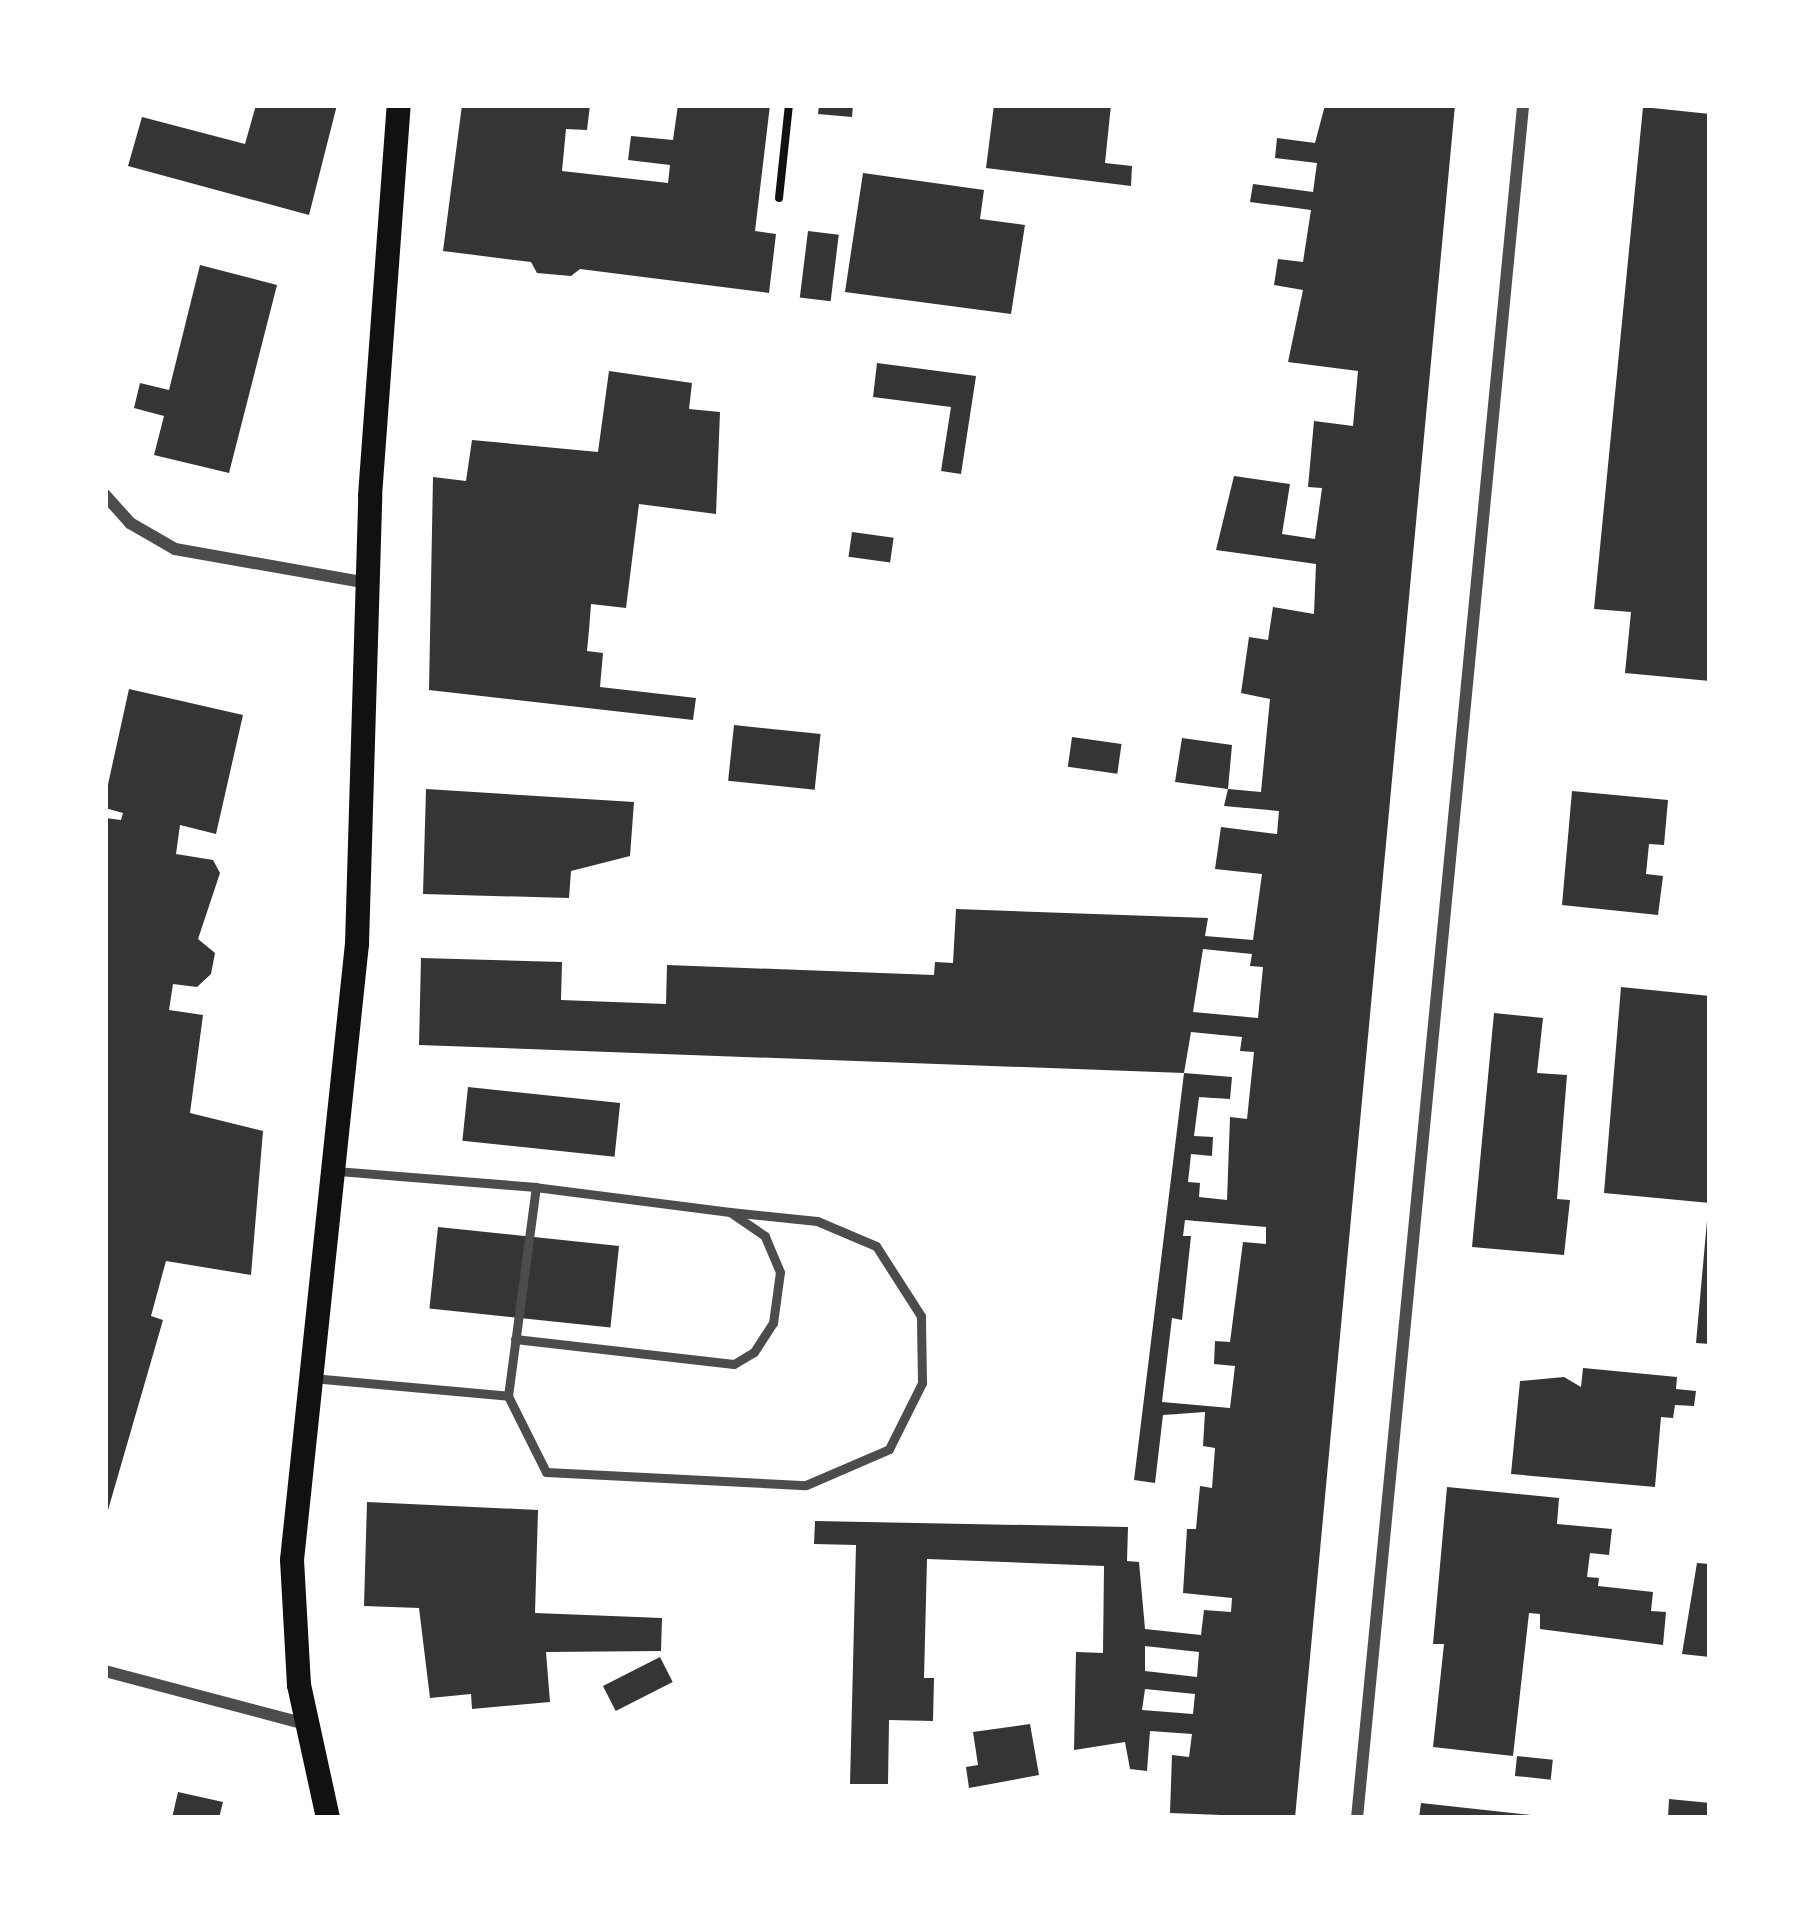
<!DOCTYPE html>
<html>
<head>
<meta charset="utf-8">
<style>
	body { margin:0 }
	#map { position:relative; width:1815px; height:1923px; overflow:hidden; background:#fff; font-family:Lato,sans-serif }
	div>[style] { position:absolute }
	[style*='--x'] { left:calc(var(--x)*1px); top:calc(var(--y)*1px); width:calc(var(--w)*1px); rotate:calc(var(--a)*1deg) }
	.building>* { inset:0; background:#353535; transform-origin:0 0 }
	.path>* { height:8px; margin:-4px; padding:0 4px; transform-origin:4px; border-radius:4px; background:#111 }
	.service>* { height:9px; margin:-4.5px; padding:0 4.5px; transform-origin:4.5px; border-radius:4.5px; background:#4c4c4c }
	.minor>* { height:12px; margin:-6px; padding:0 6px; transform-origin:6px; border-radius:6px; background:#4c4c4c }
	.secondary>* { height:24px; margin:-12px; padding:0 12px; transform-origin:12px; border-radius:12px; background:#111 }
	span { translate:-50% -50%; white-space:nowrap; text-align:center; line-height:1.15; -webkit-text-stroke:9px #fff; paint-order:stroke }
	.frame { position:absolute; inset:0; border:108px solid #fff; pointer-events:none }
</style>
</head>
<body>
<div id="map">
	<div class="building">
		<div style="clip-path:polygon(256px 105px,337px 105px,309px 215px,128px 166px,142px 117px,245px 144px)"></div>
		<div style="clip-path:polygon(462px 105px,590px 105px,587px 130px,566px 129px,562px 171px,668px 183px,670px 165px,628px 160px,631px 136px,673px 140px,678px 105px,770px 105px,755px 231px,776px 234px,769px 293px,580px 269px,571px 276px,537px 273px,531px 262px,443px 251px)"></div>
		<div style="clip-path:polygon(819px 105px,853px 105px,852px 117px,818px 114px)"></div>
		<div style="clip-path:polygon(994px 105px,1111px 105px,1105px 163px,1132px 166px,1131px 186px,986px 168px)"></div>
		<div style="clip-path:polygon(evenodd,1325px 105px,1455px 105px,1295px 1818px,1170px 1813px,1172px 1755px,1189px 1757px,1192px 1734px,1150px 1731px,1147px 1771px,1130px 1769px,1125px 1742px,1074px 1750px,1076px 1652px,1103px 1653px,1104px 1566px,927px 1559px,924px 1678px,934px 1678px,933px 1721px,889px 1720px,888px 1784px,850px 1784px,856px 1545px,814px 1544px,815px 1521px,1128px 1527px,1127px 1561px,1139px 1562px,1145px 1629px,1201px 1635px,1204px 1610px,1231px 1612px,1232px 1598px,1183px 1593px,1187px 1529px,1196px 1529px,1200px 1486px,1212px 1488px,1215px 1448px,1203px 1446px,1205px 1412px,1163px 1415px,1155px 1483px,1134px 1480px,1184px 1073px,1232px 1077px,1230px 1099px,1199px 1097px,1194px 1136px,1213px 1137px,1212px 1156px,1191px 1154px,1188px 1182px,1200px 1183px,1199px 1197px,1227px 1200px,1230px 1117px,1247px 1119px,1254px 1052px,1240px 1051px,1242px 1037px,1191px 1032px,1184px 1073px,419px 1045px,421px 958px,562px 962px,561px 1000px,666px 1004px,667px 965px,934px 975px,935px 962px,953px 963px,956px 909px,1208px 918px,1205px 936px,1253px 940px,1262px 874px,1215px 869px,1221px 827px,1277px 834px,1279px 811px,1224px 806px,1228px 789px,1175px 782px,1182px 738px,1232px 745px,1228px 789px,1261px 792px,1270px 699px,1241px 693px,1249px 637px,1268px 640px,1273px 607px,1314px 614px,1316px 564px,1216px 550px,1234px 476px,1290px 484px,1282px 534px,1315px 539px,1322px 488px,1308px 487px,1314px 421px,1353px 426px,1358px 371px,1288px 362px,1303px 290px,1274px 285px,1278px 259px,1303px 262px,1311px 210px,1250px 202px,1253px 184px,1313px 192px,1317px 163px,1275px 158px,1277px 138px,1315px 143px,1325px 105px,1203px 949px,1252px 954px,1250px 966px,1263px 967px,1258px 1018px,1193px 1012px,1203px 949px,1325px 105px,1185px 1220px,1266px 1227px,1266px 1244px,1243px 1242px,1230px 1342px,1215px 1341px,1214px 1364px,1235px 1366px,1230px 1408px,1162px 1402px,1172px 1318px,1182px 1320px,1191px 1236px,1183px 1236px,1185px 1220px,1325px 105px,1145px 1646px,1199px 1652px,1197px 1677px,1145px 1671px,1145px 1646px,1325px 105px,1145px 1689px,1195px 1694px,1193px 1714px,1142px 1710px,1145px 1689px)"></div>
		<div style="clip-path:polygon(1643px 107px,1710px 114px,1710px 681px,1625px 673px,1631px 612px,1594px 609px)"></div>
		<div style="clip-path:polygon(863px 173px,984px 190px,980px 219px,1025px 225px,1011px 314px,845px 292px)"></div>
		<div style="left:808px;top:231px;width:31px;height:67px;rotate:7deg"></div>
		<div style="clip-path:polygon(200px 265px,277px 285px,229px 473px,154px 455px,164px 416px,134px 408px,140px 383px,169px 390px)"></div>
		<div style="clip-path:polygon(877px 363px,976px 376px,961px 474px,941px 471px,951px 407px,873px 397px)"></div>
		<div style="clip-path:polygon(609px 371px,692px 383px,689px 409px,720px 412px,716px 514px,639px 504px,626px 608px,591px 604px,589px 630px,587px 651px,603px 653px,600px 687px,696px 698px,693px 720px,429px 690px,433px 477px,466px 481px,472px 440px,598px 452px)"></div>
		<div style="left:852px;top:532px;width:42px;height:25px;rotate:8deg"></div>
		<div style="clip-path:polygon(129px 689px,243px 715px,216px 834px,180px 825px,176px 854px,213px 860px,220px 873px,198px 939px,215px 953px,211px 974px,197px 987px,173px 984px,169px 1010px,203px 1015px,190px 1113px,263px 1131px,251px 1275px,166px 1261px,151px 1316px,163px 1320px,106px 1517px,105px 818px,121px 820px,123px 813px,105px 808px,105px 798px)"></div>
		<div style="left:734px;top:725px;width:87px;height:56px;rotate:6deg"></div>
		<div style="left:1072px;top:737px;width:50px;height:30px;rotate:8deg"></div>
		<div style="clip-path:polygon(426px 789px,634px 802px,630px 856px,571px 871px,569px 898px,423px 894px)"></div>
		<div style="clip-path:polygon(1572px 791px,1668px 800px,1664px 845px,1649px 844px,1646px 874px,1663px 876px,1658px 915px,1562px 905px)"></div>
		<div style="clip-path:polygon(1621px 987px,1710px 996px,1710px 1203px,1604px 1193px)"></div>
		<div style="clip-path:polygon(1494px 1013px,1543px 1018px,1537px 1073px,1567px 1075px,1557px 1199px,1570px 1200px,1564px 1255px,1472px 1247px)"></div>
		<div style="left:468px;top:1087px;width:153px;height:54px;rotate:6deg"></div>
		<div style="clip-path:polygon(1707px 1221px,1710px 1221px,1710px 1344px,1696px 1343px)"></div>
		<div style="left:438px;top:1227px;width:182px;height:82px;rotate:6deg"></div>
		<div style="clip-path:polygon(1583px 1368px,1677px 1377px,1676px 1389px,1696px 1391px,1694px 1406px,1675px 1405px,1673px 1418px,1661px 1417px,1655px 1487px,1511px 1474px,1520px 1381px,1564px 1377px,1581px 1387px)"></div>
		<div style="clip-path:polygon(1447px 1487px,1559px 1498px,1557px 1524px,1612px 1529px,1609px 1555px,1590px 1553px,1587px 1577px,1599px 1578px,1598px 1586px,1653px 1592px,1651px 1611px,1666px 1612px,1663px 1645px,1540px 1629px,1540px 1614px,1529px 1613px,1513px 1756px,1433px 1747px,1444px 1644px,1433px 1644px)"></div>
		<div style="clip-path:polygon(367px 1502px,538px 1510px,535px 1613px,662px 1618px,661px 1651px,546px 1652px,550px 1702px,472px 1709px,471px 1694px,430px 1698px,419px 1608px,364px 1606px)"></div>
		<div style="clip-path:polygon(1697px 1563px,1710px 1564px,1710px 1657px,1682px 1654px)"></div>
		<div style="left:660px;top:1657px;width:28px;height:64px;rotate:63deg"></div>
		<div style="clip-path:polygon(1030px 1724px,1039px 1775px,969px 1788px,966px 1767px,978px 1765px,973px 1732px)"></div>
		<div style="left:1517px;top:1756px;width:36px;height:20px;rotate:6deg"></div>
		<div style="clip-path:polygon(178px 1792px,223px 1802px,219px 1818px,172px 1818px)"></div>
		<div style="clip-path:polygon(1669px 1799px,1710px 1803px,1710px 1818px,1668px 1818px)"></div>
		<div style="clip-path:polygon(1421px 1803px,1531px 1815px,1531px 1818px,1419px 1818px)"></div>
	</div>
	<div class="path">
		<div style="--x:779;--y:198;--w:94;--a:-83.9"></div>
	</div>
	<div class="service">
		<div style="--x:515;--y:1339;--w:220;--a:6.5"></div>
		<div style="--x:734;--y:1364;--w:23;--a:-31"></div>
		<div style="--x:754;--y:1352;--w:35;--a:-57"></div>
		<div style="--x:773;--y:1323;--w:51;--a:-82.2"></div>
		<div style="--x:780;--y:1272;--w:39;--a:-113"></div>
		<div style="--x:765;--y:1236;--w:42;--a:-145.6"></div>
		<div style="--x:730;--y:1212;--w:196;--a:-172.7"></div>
		<div style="--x:312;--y:1378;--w:197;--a:5.2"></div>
		<div style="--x:508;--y:1396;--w:211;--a:-82.4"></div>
		<div style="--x:536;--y:1187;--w:201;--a:-175.4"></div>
		<div style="--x:508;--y:1396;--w:85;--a:63.4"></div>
		<div style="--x:546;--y:1472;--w:260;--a:2.9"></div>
		<div style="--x:806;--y:1485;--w:90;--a:-23.4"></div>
		<div style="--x:889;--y:1449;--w:74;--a:-63.4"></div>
		<div style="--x:922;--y:1383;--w:67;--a:-90.9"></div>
		<div style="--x:921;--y:1316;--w:83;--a:-122.7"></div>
		<div style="--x:876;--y:1246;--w:64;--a:-157"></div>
		<div style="--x:817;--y:1221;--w:87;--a:-174.1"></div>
	</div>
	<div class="minor">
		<div style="--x:105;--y:495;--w:38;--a:48"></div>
		<div style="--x:130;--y:523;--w:52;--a:30"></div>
		<div style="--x:175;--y:549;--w:195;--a:10"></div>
		<div style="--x:105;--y:1671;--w:207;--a:14.8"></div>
		<div style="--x:1357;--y:1818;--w:1721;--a:-84.46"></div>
	</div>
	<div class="secondary">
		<div style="--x:328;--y:1818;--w:136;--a:-102.3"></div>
		<div style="--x:299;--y:1685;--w:125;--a:-93.2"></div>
		<div style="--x:292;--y:1560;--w:619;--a:-83.98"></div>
		<div style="--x:357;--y:944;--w:448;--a:-88.3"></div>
		<div style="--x:370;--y:496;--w:392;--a:-85.8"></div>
	</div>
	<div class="frame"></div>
</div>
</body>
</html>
